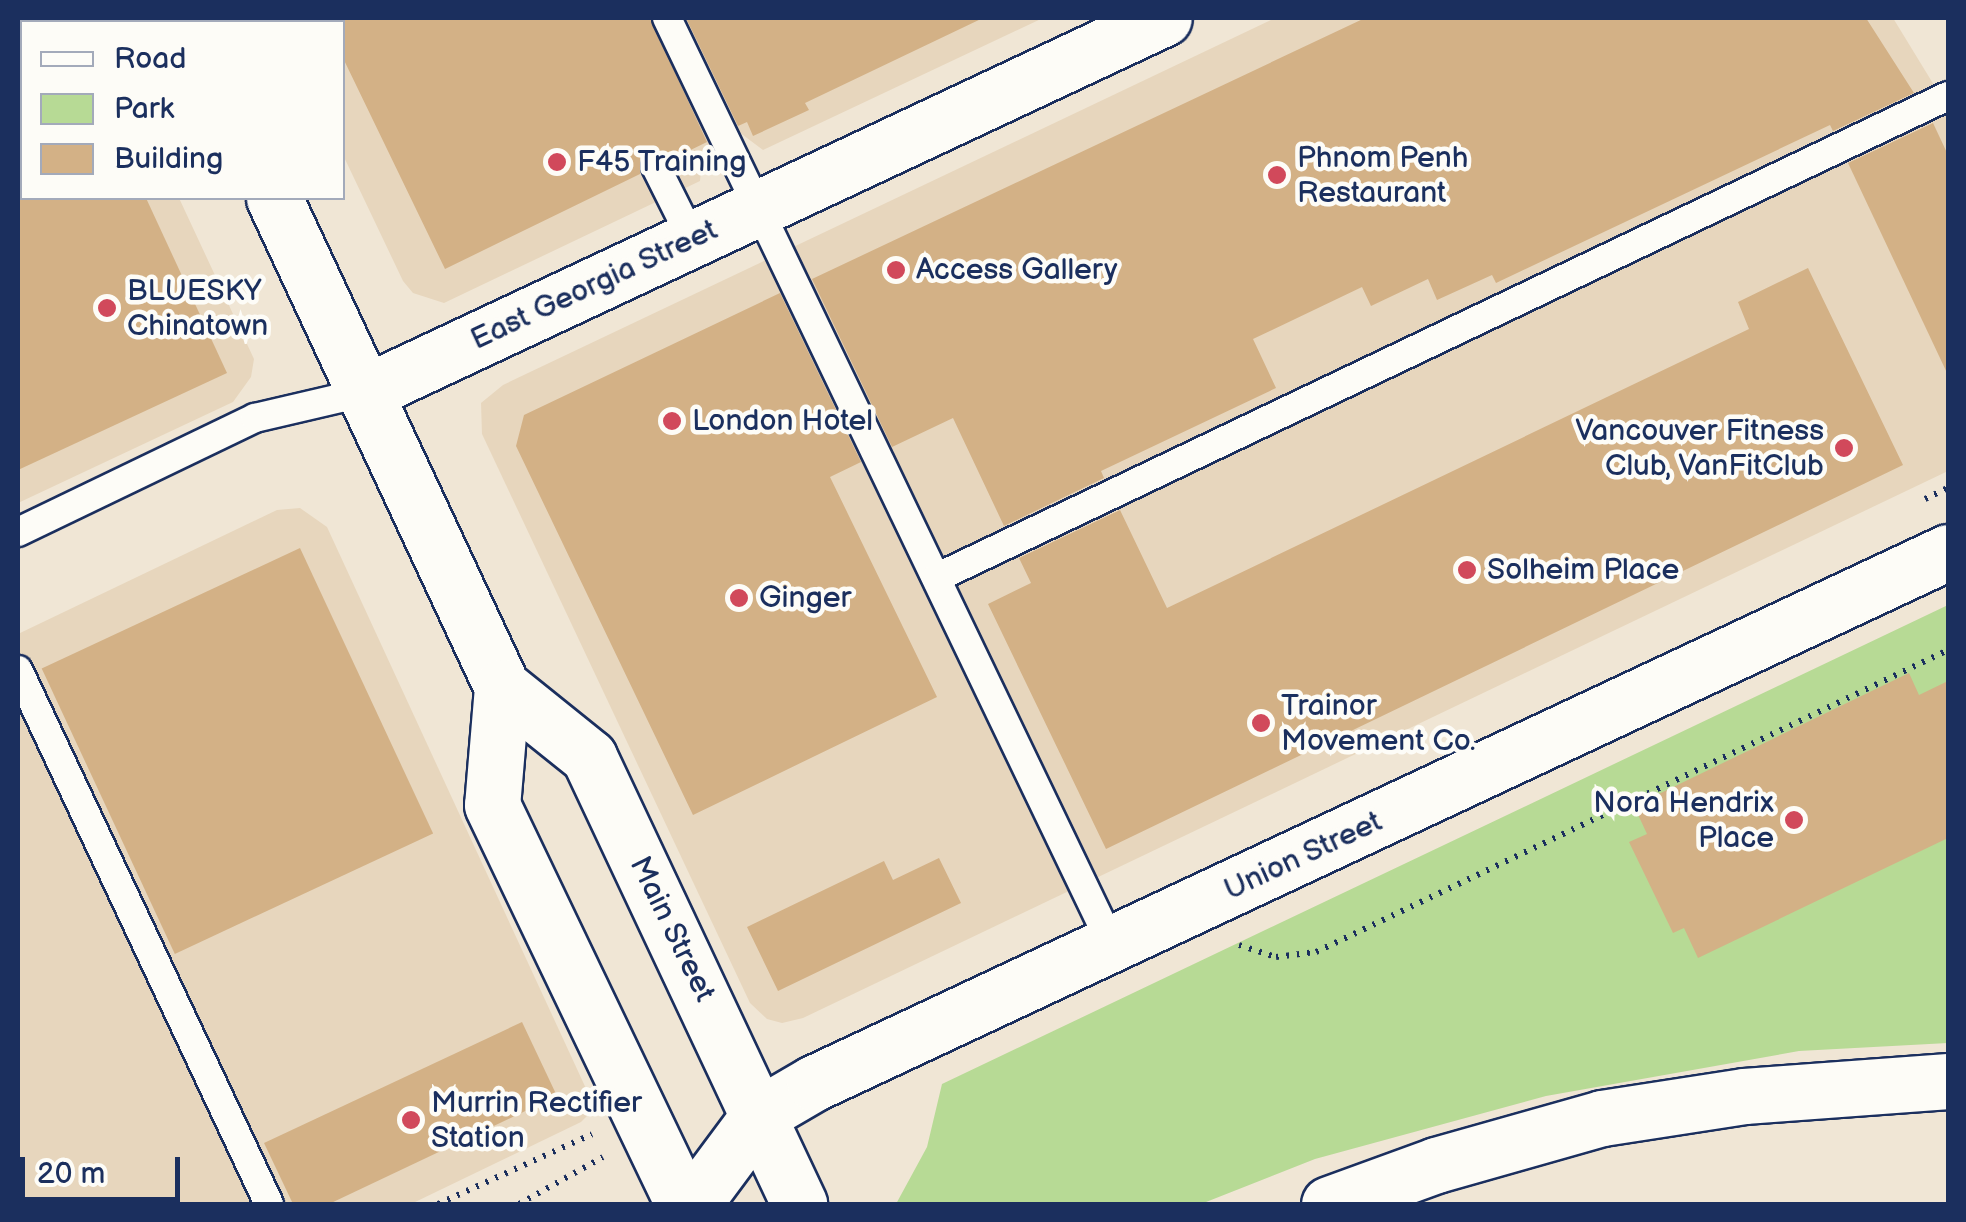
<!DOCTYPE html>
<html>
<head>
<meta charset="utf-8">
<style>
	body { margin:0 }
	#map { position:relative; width:1966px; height:1222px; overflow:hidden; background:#f0e6d5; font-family:"Balsamiq Sans",sans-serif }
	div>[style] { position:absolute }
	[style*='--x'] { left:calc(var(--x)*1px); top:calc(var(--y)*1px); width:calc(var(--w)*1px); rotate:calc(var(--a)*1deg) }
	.built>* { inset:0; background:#e7d6bd }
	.green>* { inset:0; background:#b7da95 }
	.building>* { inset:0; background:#d3b186; transform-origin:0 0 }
	.path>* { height:6px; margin-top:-3px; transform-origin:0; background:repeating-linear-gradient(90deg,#1b2f5e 0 2.5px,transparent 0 10.5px) }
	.roads { filter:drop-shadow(2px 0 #1b2f5e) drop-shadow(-2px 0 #1b2f5e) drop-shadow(0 2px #1b2f5e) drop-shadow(0 -2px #1b2f5e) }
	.service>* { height:28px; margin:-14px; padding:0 14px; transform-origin:14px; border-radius:14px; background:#fdfcf7 }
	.minor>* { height:55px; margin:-27.5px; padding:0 27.5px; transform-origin:27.5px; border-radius:27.5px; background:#fdfcf7 }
	.secondary>* { height:55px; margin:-27.5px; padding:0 27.5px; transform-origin:27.5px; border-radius:27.5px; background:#fdfcf7 }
	.primary>* { height:55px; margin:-27.5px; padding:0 27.5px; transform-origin:27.5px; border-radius:27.5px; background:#fdfcf7 }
	.dots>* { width:28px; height:28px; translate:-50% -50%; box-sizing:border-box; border:5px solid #fdfcf7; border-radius:50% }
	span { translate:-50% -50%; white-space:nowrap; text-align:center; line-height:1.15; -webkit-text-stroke:9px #fdfcf7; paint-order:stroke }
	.poi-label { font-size:30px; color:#1b2f5e }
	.left { translate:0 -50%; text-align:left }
	.right { translate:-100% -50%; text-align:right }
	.street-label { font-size:30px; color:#1b2f5e }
	.frame { position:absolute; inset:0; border:20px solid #1b2f5e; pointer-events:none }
	.legend { position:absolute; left:20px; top:20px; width:325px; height:180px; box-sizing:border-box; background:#fdfcf7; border:2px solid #a3aaba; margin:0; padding:12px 18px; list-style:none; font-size:30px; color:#1b2f5e }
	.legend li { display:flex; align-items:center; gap:20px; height:50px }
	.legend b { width:50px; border:2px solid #a3aaba }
	.scale { position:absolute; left:20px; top:1157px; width:160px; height:45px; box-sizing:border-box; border:5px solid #1b2f5e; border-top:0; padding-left:12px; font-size:30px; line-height:35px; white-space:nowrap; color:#1b2f5e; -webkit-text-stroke:8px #fdfcf7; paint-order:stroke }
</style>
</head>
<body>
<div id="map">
	<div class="built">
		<div style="clip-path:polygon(18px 18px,93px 18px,95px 22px,22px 22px,22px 198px,179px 198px,254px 359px,251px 377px,233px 402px,18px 503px)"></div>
		<div style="clip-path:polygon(276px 18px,1043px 18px,763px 150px,739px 132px,703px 148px,700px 181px,444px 303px,413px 293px,403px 281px,343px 155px,342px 22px,279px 22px)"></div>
		<div style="clip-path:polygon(1275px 18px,1893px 18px,1948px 108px,1948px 471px,803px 1018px,782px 1023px,767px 1019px,750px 1003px,482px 434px,481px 403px,503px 385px)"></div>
		<div style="clip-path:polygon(300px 508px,327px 527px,589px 1095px,591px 1112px,581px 1122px,411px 1204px,18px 1204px,18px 634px,277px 510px)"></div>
	</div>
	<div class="green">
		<div style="clip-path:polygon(1948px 605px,1948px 1043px,1799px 1051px,1546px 1096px,1315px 1159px,1201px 1204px,896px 1204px,927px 1147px,942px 1084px)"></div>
	</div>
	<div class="building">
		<div style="clip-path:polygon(342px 18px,650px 18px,707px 142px,672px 159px,665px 152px,649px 151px,641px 158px,640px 174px,445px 269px,342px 56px)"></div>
		<div style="clip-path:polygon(686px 18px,983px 18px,805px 103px,809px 110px,753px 136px,747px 122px,738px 126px)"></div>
		<div style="clip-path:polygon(1365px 18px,1866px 18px,1914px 93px,1833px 131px,1830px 125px,1496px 283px,1492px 275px,1437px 300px,1428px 279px,1371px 306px,1362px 287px,1253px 339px,1276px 388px,1101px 471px,1104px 478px,1004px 526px,953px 418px,892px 447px,812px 279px)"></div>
		<div style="clip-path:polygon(1933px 123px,1948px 155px,1948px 375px,1848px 163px)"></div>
		<div style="clip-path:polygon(18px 198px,146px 198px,227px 373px,18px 470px)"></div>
		<div style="clip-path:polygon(1808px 268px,1903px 465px,1106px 849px,988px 604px,1031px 583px,1019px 558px,1120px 510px,1167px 608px,1749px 329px,1738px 302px)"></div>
		<div style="clip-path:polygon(780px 293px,861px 462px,830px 477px,937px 697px,693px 815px,516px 446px,524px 415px)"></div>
		<div style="left:300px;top:548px;width:315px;height:285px;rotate:65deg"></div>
		<div style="clip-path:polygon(1909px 673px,1919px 695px,1948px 681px,1948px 838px,1698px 958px,1684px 928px,1673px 933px,1629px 842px,1647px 834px,1634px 806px)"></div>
		<div style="clip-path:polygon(939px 858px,961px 903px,778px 991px,747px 927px,884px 861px,893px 880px)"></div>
		<div style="clip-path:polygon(522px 1022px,557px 1096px,329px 1204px,293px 1204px,264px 1143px)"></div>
	</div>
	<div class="path">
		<div style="--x:1925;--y:499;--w:25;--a:-26"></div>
		<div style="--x:1239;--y:945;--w:39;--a:18"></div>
		<div style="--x:1276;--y:957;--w:40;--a:-7.1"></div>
		<div style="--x:1316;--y:952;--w:700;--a:-25.54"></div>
		<div style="--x:438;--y:1204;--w:169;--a:-24.4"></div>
		<div style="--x:519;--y:1204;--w:96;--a:-29.2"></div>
	</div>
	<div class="roads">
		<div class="service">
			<div style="--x:667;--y:18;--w:1028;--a:64.36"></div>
			<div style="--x:656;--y:167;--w:80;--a:63.4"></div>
			<div style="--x:18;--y:532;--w:263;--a:-25.7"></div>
			<div style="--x:255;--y:418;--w:114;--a:-13.2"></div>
			<div style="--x:936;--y:578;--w:1121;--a:-25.47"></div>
			<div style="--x:18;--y:670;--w:590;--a:64.82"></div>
		</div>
		<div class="minor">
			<div style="--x:366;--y:392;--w:881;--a:-25.11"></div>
			<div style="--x:693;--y:1204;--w:111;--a:-53.4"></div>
			<div style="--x:759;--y:1115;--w:64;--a:-30.2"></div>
			<div style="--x:814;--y:1083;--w:1252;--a:-25.09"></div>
		</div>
		<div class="secondary">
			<div style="--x:187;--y:18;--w:5;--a:53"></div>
			<div style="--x:274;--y:198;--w:540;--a:65"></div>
			<div style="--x:502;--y:687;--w:112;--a:38.8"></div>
			<div style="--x:589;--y:757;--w:494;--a:64.8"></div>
			<div style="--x:502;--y:687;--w:118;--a:94.8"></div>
			<div style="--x:492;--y:805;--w:442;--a:64.4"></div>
		</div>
		<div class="primary">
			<div style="--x:1329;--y:1204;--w:114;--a:-20"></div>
			<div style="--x:1436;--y:1165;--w:173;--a:-15.8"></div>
			<div style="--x:1602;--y:1118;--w:144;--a:-8.8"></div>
			<div style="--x:1744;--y:1096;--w:205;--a:-4.2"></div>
		</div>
	</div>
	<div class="dots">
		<div style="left:557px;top:162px;background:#d1495b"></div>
		<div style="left:1277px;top:175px;background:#d1495b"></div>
		<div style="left:896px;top:270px;background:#d1495b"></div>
		<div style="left:107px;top:308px;background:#d1495b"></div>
		<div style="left:672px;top:421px;background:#d1495b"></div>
		<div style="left:1844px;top:448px;background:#d1495b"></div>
		<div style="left:1467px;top:570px;background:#d1495b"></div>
		<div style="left:739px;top:598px;background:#d1495b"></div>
		<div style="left:1261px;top:723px;background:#d1495b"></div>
		<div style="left:1794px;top:820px;background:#d1495b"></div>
		<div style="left:411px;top:1120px;background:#d1495b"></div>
	</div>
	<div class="poi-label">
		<span class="left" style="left:1297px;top:175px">Phnom Penh<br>Restaurant</span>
		<span class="left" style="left:577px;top:162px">F45 Training</span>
		<span class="left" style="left:916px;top:270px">Access Gallery</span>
		<span class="left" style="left:127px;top:308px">BLUESKY<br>Chinatown</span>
		<span class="left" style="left:692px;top:421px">London Hotel</span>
		<span class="right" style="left:1824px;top:448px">Vancouver Fitness<br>Club, VanFitClub</span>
		<span class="left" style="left:1487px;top:570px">Solheim Place</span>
		<span class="left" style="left:759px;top:598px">Ginger</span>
		<span class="left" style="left:1281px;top:723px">Trainor<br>Movement Co.</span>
		<span class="right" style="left:1774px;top:820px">Nora Hendrix<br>Place</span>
		<span class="left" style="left:431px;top:1120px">Murrin Rectifier<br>Station</span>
	</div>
	<div class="street-label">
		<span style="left:594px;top:285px;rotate:-25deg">East Georgia Street</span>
		<span style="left:1303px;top:856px;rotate:-25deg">Union Street</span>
		<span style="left:672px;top:929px;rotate:64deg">Main Street</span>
	</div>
	<div class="frame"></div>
	<ul class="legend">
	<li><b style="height:12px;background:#fdfcf7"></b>Road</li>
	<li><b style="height:28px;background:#b7da95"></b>Park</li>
	<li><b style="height:28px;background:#d3b186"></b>Building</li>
	</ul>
	<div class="scale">20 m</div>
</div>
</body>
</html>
